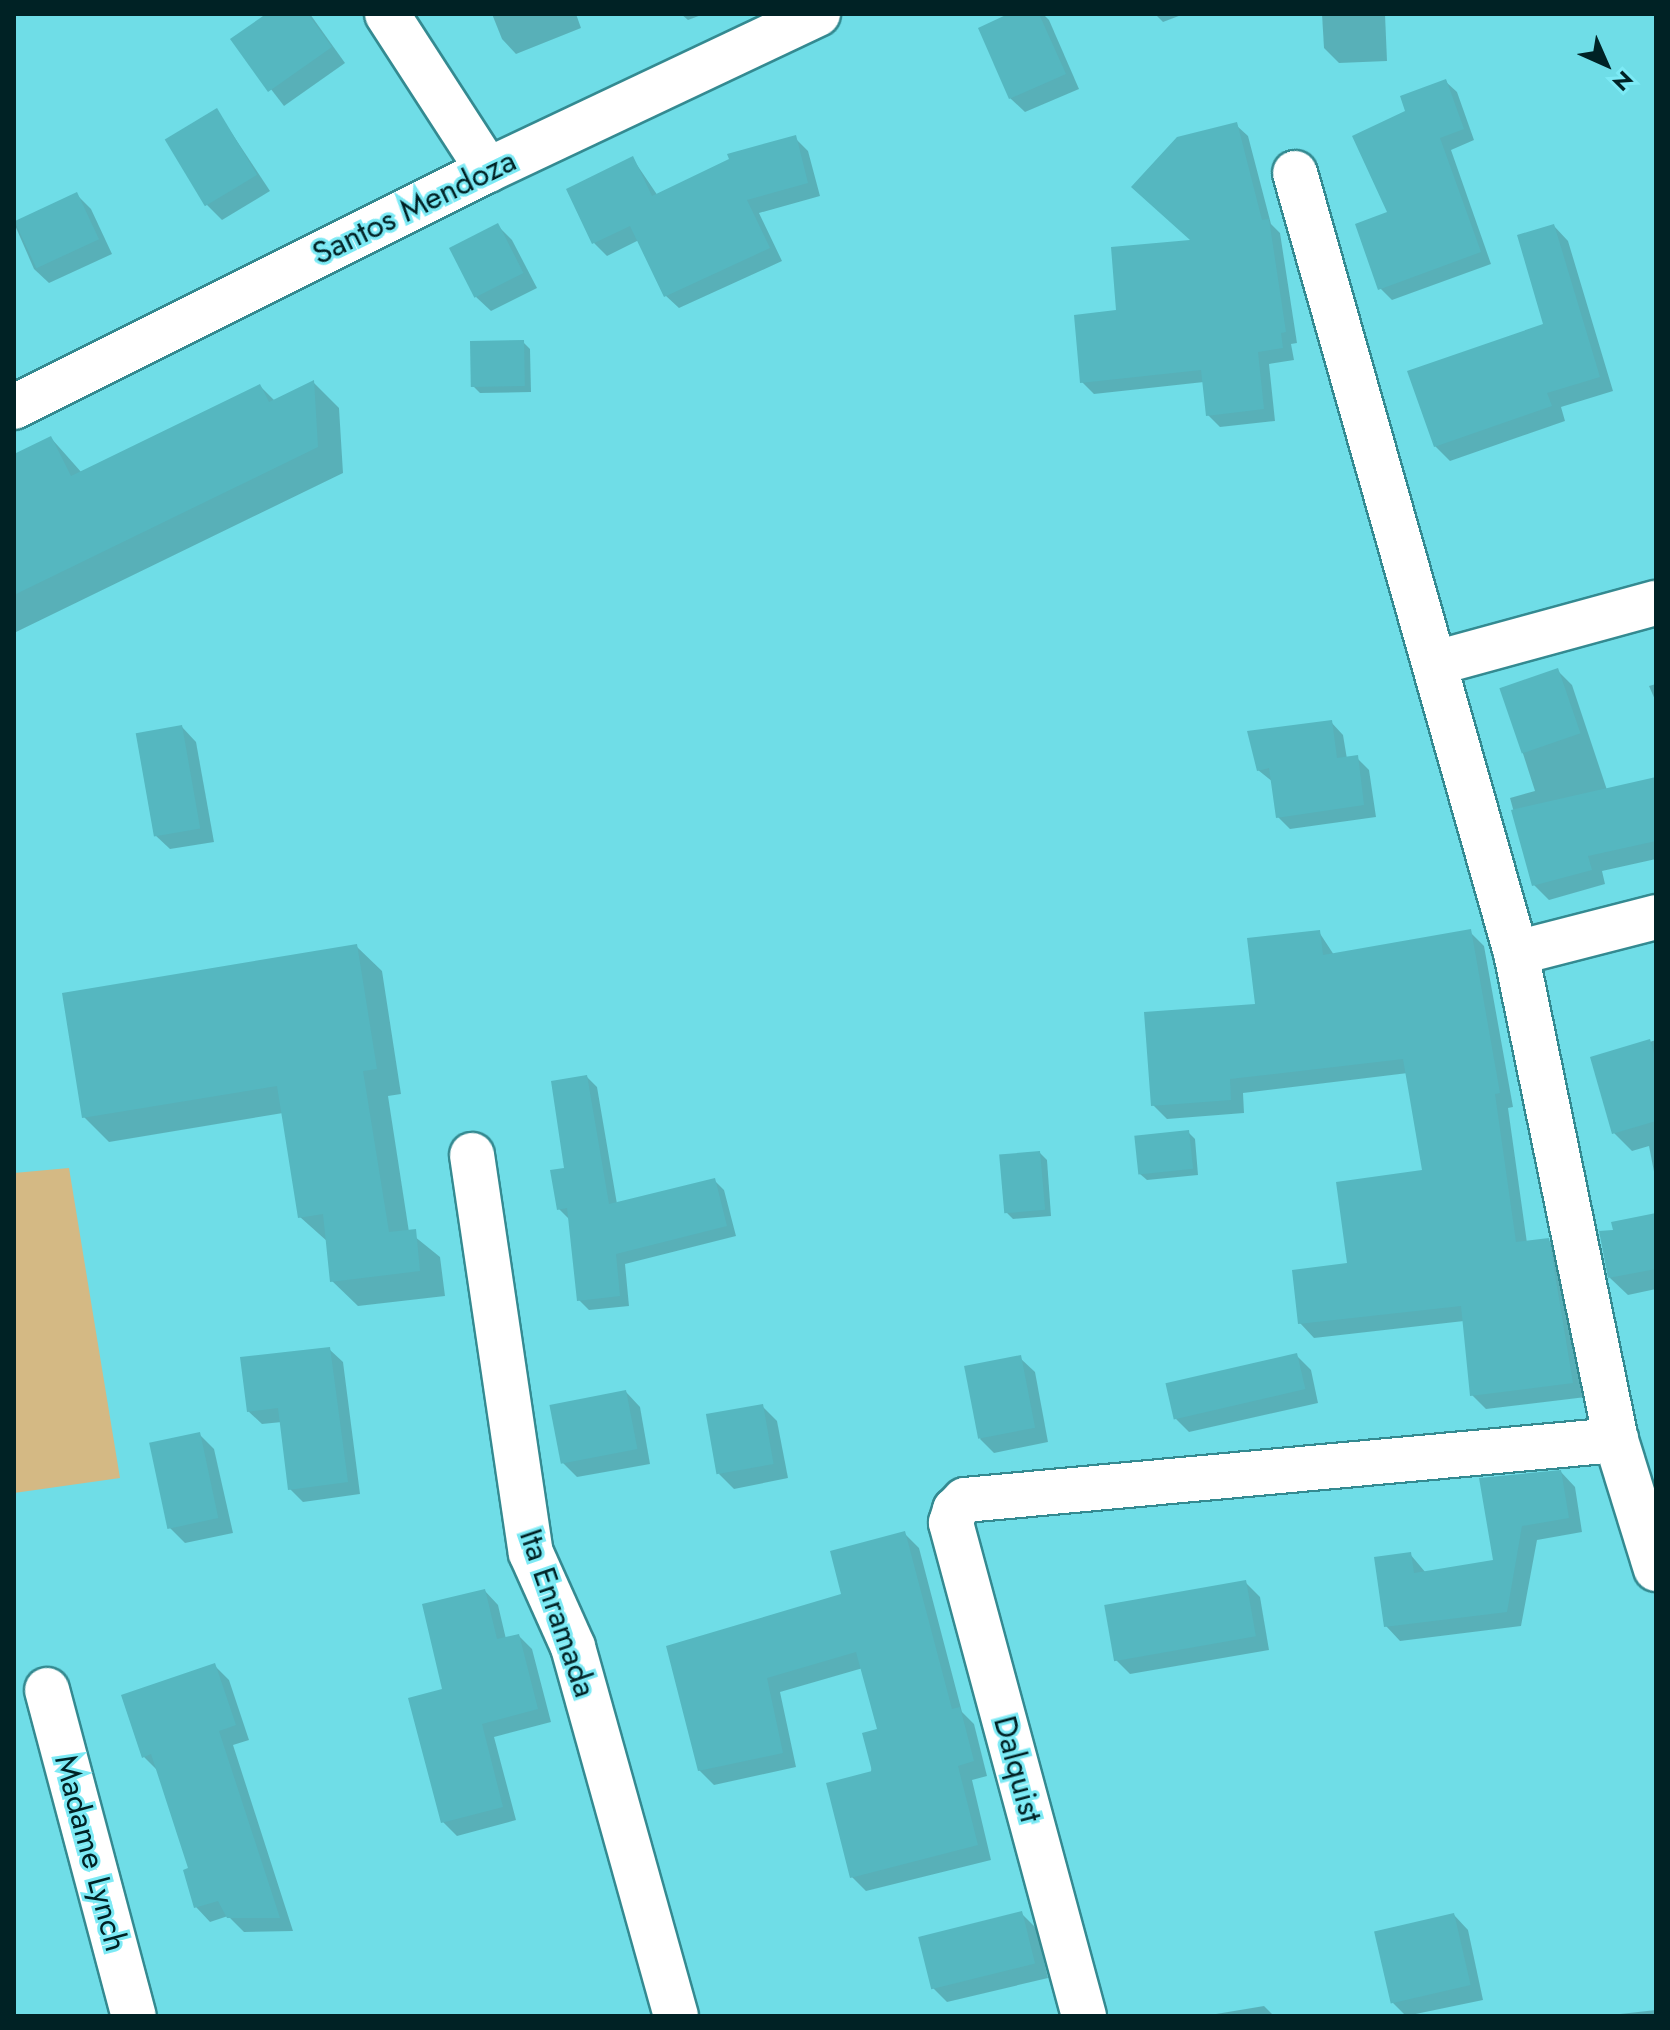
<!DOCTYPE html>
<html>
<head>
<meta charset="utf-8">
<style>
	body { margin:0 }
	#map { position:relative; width:1670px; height:2030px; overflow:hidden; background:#6fdde7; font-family:Jost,sans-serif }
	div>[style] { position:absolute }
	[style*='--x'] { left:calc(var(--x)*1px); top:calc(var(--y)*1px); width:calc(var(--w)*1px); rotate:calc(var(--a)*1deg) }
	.green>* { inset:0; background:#d4b984 }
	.shadow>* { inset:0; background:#0003 }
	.building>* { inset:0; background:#55b7c0; transform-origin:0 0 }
	.roads { filter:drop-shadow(2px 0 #348a91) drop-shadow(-2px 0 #348a91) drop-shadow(0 2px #348a91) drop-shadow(0 -2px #348a91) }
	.minor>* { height:44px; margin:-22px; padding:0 22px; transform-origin:22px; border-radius:22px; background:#fff }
	.tertiary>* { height:44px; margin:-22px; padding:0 22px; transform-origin:22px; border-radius:22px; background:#fff }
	span { translate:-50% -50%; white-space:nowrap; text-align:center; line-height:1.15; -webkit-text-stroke:6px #7deaf5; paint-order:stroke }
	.street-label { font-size:32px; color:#002225 }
	.frame { position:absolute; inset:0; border:16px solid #002225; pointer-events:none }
	.north { position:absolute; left:1566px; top:24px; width:80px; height:80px; -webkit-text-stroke:6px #7deaf5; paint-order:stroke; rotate:135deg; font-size:22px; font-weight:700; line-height:32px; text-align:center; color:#002225 }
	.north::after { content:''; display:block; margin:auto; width:28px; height:36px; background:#002225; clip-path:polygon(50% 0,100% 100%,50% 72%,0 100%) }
</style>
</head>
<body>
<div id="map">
	<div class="green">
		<div style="clip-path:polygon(69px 1168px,120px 1478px,14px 1493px,14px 1173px)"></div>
	</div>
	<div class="shadow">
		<div style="clip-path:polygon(269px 14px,310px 14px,345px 63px,284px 106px,233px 40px)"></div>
		<div style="clip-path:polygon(492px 14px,576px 14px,581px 28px,516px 54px,502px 39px)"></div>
		<div style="clip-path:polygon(681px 14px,704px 14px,688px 20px)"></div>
		<div style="clip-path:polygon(1013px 14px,1043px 14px,1049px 20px,1079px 89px,1025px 112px,1010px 98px)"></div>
		<div style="clip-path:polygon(1155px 14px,1184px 14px,1163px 22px)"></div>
		<div style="clip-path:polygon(1322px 14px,1385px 14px,1387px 61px,1339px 63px,1324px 48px)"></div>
		<div style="clip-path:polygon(1445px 81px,1457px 92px,1474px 140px,1451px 150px,1491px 264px,1392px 300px,1380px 288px,1408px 112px)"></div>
		<div style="clip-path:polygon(217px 111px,270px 191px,222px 220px,207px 205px)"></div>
		<div style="clip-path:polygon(1236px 125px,1248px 136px,1271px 224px,1280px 233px,1297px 343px,1291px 344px,1294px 360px,1269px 364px,1275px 421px,1220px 427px,1208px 415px,1204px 382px,1094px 394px,1082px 382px,1119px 312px,1193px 242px)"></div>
		<div style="clip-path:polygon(795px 138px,808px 151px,820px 196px,759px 213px,782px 261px,679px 308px,666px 296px,639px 240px,607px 256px,594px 243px,568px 190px,633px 159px,658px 196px)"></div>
		<div style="clip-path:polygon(76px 194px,91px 209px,112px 254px,49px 283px,34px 269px,14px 223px)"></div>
		<div style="clip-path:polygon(497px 225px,512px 240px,537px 288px,491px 311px,476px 297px)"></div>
		<div style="clip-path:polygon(1554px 226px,1568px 241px,1613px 391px,1561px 407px,1565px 421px,1450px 461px,1435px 446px,1546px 325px)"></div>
		<div style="clip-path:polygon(523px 342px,530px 349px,531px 392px,480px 393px,473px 386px)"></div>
		<div style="clip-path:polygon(314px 383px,339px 408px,343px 473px,14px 633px,14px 456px,51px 438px,82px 473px,260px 386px,275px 401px)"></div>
		<div style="clip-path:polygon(1557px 670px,1572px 685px,1607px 790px,1656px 779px,1656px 859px,1602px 871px,1605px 884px,1549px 900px,1534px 885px,1510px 798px,1535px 791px,1502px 688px)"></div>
		<div style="clip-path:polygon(1656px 684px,1656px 702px,1649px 686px)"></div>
		<div style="clip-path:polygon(1331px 722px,1343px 735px,1347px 759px,1357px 758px,1369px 770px,1376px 817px,1290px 829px,1278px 817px,1273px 782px,1258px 770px)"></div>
		<div style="clip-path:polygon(182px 727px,196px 742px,214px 842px,170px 849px,155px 835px)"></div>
		<div style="clip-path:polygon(1319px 932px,1334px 955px,1470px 932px,1484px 946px,1513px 1107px,1508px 1108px,1527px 1243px,1548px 1240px,1563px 1254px,1586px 1397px,1486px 1409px,1472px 1395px,1464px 1321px,1314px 1338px,1300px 1323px,1424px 1171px,1408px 1073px,1243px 1093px,1244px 1113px,1167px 1119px,1153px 1105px,1257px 1006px)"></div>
		<div style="clip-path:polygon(356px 946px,382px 971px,401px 1094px,388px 1096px,409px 1232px,440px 1257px,445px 1296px,358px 1306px,332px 1281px,328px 1242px,300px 1217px,283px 1113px,109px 1142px,84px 1117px)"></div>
		<div style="clip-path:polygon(1656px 1040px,1656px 1182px,1649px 1146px,1632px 1151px,1614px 1133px,1593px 1059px)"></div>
		<div style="clip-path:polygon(587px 1077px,597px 1087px,617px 1204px,714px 1180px,724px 1190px,736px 1236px,625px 1264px,629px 1306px,589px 1310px,579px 1300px,570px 1220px,559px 1209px)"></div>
		<div style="clip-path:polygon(1188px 1132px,1195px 1139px,1198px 1175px,1147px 1180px,1140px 1174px)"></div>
		<div style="clip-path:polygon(1040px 1153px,1047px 1160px,1051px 1216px,1013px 1219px,1006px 1212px)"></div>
		<div style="clip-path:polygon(1656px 1215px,1656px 1289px,1628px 1295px,1610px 1278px,1615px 1231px)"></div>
		<div style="clip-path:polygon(329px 1349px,343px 1362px,360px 1494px,303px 1502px,290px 1489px,282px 1422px,262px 1424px,248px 1411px)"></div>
		<div style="clip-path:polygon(1297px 1356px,1311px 1370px,1318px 1403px,1189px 1432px,1174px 1417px)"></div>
		<div style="clip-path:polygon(1020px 1358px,1035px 1372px,1048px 1442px,994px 1453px,980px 1439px)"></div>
		<div style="clip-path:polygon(626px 1392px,640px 1407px,650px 1464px,577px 1477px,562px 1462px)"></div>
		<div style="clip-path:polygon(762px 1406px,777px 1421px,788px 1478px,734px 1489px,719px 1474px)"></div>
		<div style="clip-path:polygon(199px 1434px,214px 1449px,233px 1533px,185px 1543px,170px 1528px)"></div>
		<div style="clip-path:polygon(1561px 1472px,1575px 1487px,1582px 1532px,1537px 1540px,1521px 1626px,1400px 1641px,1386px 1626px,1410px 1554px,1426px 1573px,1495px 1562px)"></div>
		<div style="clip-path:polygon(904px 1533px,919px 1548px,962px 1712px,974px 1724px,987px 1776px,972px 1780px,991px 1860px,866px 1891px,851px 1876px,879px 1730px,863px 1668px,780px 1692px,796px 1767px,714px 1785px,699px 1770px,668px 1647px,843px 1595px)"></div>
		<div style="clip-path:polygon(1245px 1582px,1260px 1597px,1269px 1650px,1130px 1674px,1115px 1659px)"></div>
		<div style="clip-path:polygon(485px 1591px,498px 1605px,506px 1639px,519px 1636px,532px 1649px,551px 1722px,494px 1737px,516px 1820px,457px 1836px,443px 1822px,445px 1690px)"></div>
		<div style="clip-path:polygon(215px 1666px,229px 1680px,249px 1740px,233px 1745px,293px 1931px,244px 1932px,228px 1916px,210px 1922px,196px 1907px,191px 1870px,159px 1772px,143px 1756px)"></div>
		<div style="clip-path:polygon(1021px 1913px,1036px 1928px,1048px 1978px,947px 2002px,933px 1988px)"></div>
		<div style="clip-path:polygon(1454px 1915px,1468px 1930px,1483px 2000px,1406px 2016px,1391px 2001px)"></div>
		<div style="clip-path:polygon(1264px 2006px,1274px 2016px,1210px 2016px,1210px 2015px)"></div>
		<div style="clip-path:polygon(1656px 2010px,1656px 2016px,1602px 2016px)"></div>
	</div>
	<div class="building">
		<div style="clip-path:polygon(266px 14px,308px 14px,332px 47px,268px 92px,230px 39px)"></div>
		<div style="clip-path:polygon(1008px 14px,1039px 14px,1066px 74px,1009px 99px,978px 28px)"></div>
		<div style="clip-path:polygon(1446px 79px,1464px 129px,1440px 138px,1481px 252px,1378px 290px,1355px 224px,1387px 212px,1352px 136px,1405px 111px,1400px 96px)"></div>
		<div style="left:217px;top:108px;width:78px;height:61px;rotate:59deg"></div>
		<div style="clip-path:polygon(1237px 122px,1262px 220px,1269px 219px,1286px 332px,1281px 333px,1283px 348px,1258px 352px,1264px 409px,1206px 416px,1201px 370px,1080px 383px,1074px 315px,1116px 310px,1111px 247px,1190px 240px,1131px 187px,1177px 137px)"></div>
		<div style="clip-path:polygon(796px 135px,808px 183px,747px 200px,770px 248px,664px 297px,630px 226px,592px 244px,566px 189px,633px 156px,652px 196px,729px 159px,727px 154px)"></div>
		<div style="left:77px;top:192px;width:52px;height:69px;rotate:65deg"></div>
		<div style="left:498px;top:223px;width:56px;height:55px;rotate:63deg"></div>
		<div style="clip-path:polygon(1554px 224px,1600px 377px,1547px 393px,1552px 406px,1434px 447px,1407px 371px,1543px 324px,1517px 235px)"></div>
		<div style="left:524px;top:340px;width:46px;height:54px;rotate:89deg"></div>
		<div style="clip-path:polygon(314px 380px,318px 447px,14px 595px,14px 454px,51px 436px,71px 476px,260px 384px,269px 402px)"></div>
		<div style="left:1558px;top:668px;width:69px;height:62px;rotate:71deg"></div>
		<div style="clip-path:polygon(1332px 720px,1337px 758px,1358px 755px,1364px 805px,1276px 818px,1269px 768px,1257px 771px,1247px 731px)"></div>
		<div style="left:182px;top:725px;width:105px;height:47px;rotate:80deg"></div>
		<div style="clip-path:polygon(1656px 777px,1656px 841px,1588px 856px,1592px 870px,1532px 886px,1511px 810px)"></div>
		<div style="clip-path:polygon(1471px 929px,1500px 1093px,1495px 1094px,1516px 1242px,1549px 1238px,1573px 1383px,1470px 1396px,1461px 1306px,1298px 1324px,1292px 1270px,1347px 1263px,1336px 1182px,1422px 1170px,1403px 1059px,1230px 1079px,1231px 1100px,1151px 1106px,1144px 1012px,1255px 1004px,1247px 938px,1320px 930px,1323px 955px)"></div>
		<div style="clip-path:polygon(357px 944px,377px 1069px,363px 1071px,389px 1232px,416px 1229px,420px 1271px,330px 1282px,323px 1214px,298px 1218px,277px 1086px,82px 1118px,62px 993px)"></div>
		<div style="clip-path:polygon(1650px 1039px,1656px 1061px,1656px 1121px,1612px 1134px,1590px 1057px)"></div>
		<div style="clip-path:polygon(587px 1075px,609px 1204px,715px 1178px,727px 1226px,616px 1254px,620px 1296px,577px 1301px,567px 1208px,557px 1210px,550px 1170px,564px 1168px,551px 1081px)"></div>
		<div style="left:1189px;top:1130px;width:39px;height:55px;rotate:84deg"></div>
		<div style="left:1040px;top:1151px;width:59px;height:41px;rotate:85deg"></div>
		<div style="clip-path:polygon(1656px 1213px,1656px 1269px,1608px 1278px,1599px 1231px,1613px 1230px,1611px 1222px)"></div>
		<div style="clip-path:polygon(330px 1347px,348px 1482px,288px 1490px,278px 1408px,247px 1412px,240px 1357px)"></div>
		<div style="left:1297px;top:1353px;width:37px;height:135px;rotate:77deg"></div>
		<div style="left:1021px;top:1355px;width:74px;height:58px;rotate:79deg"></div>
		<div style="left:626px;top:1390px;width:60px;height:78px;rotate:79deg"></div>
		<div style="left:763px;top:1404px;width:61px;height:58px;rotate:80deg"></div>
		<div style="left:200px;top:1432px;width:88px;height:52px;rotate:78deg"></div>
		<div style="clip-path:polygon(1561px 1470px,1569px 1518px,1522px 1526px,1507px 1612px,1384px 1627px,1374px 1557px,1411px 1552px,1414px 1573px,1493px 1560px,1479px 1478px)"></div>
		<div style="clip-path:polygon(905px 1531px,952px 1709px,960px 1707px,974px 1761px,958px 1766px,978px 1845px,850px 1878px,826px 1783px,872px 1771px,862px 1733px,877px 1729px,856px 1652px,767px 1678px,783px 1753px,698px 1771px,666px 1646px,841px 1594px,830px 1551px)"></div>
		<div style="left:1246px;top:1580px;width:57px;height:144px;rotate:80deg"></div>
		<div style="clip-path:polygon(485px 1589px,497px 1639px,519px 1634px,538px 1709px,482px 1724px,503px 1807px,441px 1823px,408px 1698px,442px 1689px,422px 1604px)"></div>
		<div style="clip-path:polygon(215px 1663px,236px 1725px,219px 1731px,280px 1918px,227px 1918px,218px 1901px,194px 1908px,183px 1870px,188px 1868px,151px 1754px,142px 1758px,121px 1695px)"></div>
		<div style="left:1022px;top:1911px;width:54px;height:107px;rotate:76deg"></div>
		<div style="left:1454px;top:1913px;width:74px;height:82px;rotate:77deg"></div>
	</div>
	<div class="roads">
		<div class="minor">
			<div style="--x:387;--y:14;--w:186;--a:57.1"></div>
			<div style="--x:1295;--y:173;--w:811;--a:74.18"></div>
			<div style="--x:1516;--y:953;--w:497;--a:78.4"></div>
			<div style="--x:1616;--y:1440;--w:135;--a:72.8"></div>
			<div style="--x:1436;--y:663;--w:228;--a:-15.3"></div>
			<div style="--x:1516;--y:953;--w:145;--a:-14.4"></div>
			<div style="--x:472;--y:1155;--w:402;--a:81.6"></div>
			<div style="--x:531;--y:1553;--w:103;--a:65.9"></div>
			<div style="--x:573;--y:1647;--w:383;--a:74.4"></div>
			<div style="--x:47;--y:1690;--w:337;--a:75.1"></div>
			<div style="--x:1084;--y:2016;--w:511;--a:-105.1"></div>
			<div style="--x:951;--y:1523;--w:14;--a:-73"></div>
			<div style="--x:955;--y:1510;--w:14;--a:-45"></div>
			<div style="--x:965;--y:1500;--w:654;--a:-5.27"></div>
		</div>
		<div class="tertiary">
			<div style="--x:14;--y:407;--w:530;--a:-26.57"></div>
			<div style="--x:488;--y:170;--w:365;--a:-25.3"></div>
		</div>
	</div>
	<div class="street-label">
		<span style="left:414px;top:207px;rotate:-26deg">Santos Mendoza</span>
		<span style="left:558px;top:1613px;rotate:71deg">Ita Enramada</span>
		<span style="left:1018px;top:1769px;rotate:75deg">Dalquist</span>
		<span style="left:91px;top:1853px;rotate:75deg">Madame Lynch</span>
	</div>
	<div class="frame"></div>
	<div class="north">N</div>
</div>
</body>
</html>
